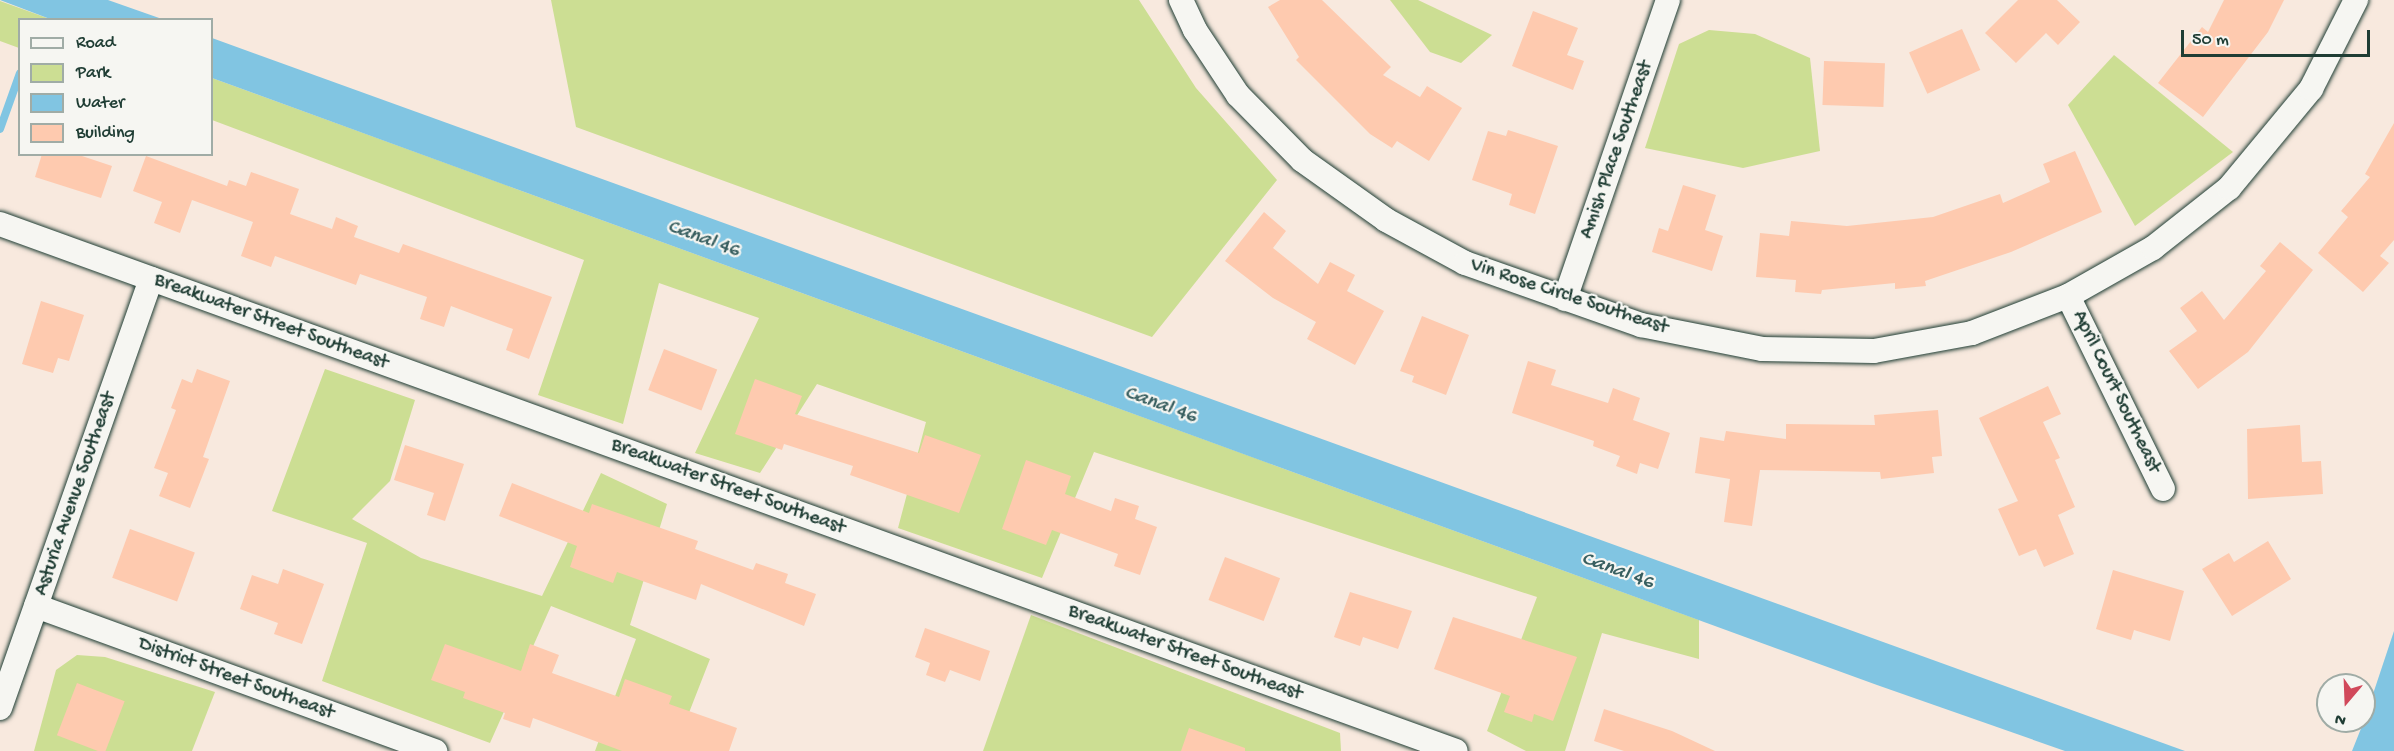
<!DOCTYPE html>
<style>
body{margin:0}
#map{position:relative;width:2394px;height:751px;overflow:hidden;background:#f8e9de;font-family:"Gochi Hand",sans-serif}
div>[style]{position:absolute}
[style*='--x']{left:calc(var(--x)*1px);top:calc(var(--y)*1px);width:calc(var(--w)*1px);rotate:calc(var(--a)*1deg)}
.green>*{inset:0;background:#ccde93}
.water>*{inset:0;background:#81c5e2}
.stream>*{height:8px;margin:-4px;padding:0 4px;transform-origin:4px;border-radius:4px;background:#81c5e2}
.building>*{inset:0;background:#fecaaf;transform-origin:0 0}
.roads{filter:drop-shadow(0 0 2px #1f3d34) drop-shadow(0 0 2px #1f3d34)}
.minor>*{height:24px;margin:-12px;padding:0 12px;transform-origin:12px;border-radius:12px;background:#f6f6f2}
span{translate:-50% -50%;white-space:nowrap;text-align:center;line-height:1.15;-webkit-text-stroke:4.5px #f6f6f2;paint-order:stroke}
.street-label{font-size:20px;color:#1f3d34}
.water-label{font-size:21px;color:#385f60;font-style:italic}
.legend{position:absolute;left:18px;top:18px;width:195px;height:138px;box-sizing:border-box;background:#f6f6f2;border:2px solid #a0aca6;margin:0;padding:8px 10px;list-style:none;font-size:18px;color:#1f3d34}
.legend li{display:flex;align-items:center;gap:12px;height:30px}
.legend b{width:30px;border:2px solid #a0aca6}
.north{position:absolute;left:2316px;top:673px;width:60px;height:60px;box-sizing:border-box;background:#f6f6f2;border:2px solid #a0aca6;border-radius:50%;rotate:199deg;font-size:16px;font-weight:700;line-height:24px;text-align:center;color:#1f3d34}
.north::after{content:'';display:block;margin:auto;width:21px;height:27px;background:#d1495b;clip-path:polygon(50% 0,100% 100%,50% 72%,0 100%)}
.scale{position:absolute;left:2181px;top:30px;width:189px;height:27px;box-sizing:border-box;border:3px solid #1f3d34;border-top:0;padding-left:8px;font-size:18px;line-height:21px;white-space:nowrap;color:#1f3d34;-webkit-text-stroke:4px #f6f6f2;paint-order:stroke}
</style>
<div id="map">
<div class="green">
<i style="clip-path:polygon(551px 0,1139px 0,1196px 88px,1277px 180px,1152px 337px,576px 127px)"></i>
<i style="clip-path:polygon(1390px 0,1418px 0,1492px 35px,1461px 63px,1430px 52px)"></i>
<i style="clip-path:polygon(0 1px,50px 19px,20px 20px,19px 48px,0 41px)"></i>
<i style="clip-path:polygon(1709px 30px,1755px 34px,1810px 58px,1820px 151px,1743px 168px,1645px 148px,1679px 44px)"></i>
<i style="clip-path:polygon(2114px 55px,2233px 152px,2135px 226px,2068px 105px)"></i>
<i style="clip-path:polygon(212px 78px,1699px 620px,1699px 659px,1602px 633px,1565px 751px,1526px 751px,1487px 731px,1537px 597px,1094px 452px,1042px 578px,898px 528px,926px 422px,817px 384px,760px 473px,695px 453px,759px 318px,659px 283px,623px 424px,538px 395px,584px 260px,212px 120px)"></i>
<i style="clip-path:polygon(325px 369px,415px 400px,390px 481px,352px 519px,421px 558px,542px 596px,601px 473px,667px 504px,630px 625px,710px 659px,674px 751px,595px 751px,636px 639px,551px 606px,490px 743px,322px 681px,367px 543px,272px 511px)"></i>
<i style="clip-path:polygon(1031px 615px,1340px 733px,1341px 751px,983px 751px)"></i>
<i style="clip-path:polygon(77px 655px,105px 657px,215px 692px,192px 751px,34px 751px,56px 670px)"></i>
</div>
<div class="water">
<i style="clip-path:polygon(0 0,108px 0,162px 19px,50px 19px)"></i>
<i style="clip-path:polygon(212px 38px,2185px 751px,2065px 751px,1877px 685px,212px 78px)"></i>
<i style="clip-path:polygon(2394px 631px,2394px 751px,2352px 751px,2364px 721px)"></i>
</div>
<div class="stream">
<i style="--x:0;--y:129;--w:59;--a:-70.3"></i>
</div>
<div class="building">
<i style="clip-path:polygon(1280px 0,1322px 0,1391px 67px,1383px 75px,1420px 97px,1427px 86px,1462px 108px,1429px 161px,1397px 141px,1392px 148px,1370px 134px,1296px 60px,1299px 57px,1268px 7px)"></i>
<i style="clip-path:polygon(2018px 0,2057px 0,2080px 22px,2058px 45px,2046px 33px,2016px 63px,1985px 33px)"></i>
<i style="clip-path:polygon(2224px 0,2284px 0,2268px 32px,2203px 117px,2158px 83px,2202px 27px,2208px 32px)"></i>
<i style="clip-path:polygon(1533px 11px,1578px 28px,1567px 55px,1584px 61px,1573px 90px,1512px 66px)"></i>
<i style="left:1962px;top:29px;width:45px;height:58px;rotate:66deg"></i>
<i style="left:1824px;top:61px;width:61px;height:44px;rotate:2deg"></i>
<i style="clip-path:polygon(2394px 123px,2394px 240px,2380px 256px,2389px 263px,2363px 292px,2318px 253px,2348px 217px,2341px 211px,2370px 177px,2365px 174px)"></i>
<i style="clip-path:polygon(1508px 130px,1558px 146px,1535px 214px,1509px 205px,1512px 194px,1472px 180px,1488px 131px,1506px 136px)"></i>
<i style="clip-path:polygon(2075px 151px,2102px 212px,2011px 252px,1925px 281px,1926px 286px,1895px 289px,1895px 283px,1822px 290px,1821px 294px,1795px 292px,1796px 280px,1756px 277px,1760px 233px,1789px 236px,1791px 221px,1847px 226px,1933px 217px,2000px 194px,2003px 203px,2050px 182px,2043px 164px)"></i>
<i style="clip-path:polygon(42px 154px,76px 154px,112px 166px,101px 198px,35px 177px)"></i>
<i style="clip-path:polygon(146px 156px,227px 186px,229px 180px,246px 186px,251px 172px,299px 189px,290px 214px,332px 229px,336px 217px,358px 226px,354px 237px,399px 253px,403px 244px,552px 297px,529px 359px,506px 350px,513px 329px,451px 306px,444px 327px,420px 319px,427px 297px,360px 274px,356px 285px,275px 256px,271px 267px,241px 256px,253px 222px,192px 200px,180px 233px,154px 223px,162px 202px,133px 191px)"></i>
<i style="clip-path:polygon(1683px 185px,1716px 195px,1705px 230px,1723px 236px,1712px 271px,1652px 252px,1659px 228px,1668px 231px)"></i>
<i style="clip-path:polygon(1264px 212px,1286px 231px,1273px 248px,1318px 284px,1330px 262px,1355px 275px,1347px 291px,1384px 311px,1355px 365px,1307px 339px,1316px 322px,1273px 298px,1225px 261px)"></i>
<i style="clip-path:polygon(2280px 242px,2313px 270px,2248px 352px,2198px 389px,2169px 351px,2197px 331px,2180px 308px,2202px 291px,2224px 320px,2266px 271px,2260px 266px)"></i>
<i style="clip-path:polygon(41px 301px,84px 315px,69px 361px,58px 358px,53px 373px,22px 364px)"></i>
<i style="clip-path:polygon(1422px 316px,1469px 335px,1446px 395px,1412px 382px,1414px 376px,1400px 371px)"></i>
<i style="left:664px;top:349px;width:57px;height:44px;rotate:21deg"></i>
<i style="clip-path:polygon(1528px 361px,1556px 370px,1551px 385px,1608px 403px,1613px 388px,1640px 398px,1633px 420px,1670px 433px,1658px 469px,1640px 463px,1637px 474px,1616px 466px,1620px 456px,1593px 446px,1594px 441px,1512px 413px)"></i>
<i style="clip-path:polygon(197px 369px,230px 381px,203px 457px,209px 459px,190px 508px,159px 496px,168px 473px,154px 468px,176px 410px,171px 408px,182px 379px,192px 383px)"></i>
<i style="clip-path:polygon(755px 379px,802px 396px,795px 414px,919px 453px,925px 435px,981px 455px,959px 513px,850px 475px,853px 466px,784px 444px,782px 450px,735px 434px)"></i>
<i style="clip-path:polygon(2048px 386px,2061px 414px,2043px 422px,2060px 458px,2055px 460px,2075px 507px,2058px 515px,2074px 554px,2044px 567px,2036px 549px,2019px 556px,1998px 509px,2018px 501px,1979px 418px)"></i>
<i style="clip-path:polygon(1938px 410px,1942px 456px,1932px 457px,1934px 473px,1881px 479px,1880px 472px,1760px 470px,1752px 526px,1724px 522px,1730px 479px,1695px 473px,1700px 437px,1724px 441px,1726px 431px,1786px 439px,1786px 424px,1875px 425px,1874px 415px)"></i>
<i style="clip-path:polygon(2300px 425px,2302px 462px,2321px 461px,2323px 494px,2248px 499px,2247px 429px)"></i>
<i style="clip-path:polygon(405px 445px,464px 464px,445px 521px,427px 515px,434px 493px,394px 480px)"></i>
<i style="clip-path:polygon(1026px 460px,1071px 476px,1065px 494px,1111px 511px,1115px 498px,1139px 506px,1135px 519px,1157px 527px,1140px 575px,1114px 566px,1118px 554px,1052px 530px,1046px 545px,1002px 529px)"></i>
<i style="clip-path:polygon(512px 483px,589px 513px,592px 504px,698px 541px,695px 549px,753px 570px,756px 563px,788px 574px,785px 583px,816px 594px,804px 626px,701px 584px,696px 600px,617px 572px,613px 583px,570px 567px,577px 546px,499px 516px)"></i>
<i style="left:130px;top:529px;width:69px;height:52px;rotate:20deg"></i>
<i style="clip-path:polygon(2268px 541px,2291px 579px,2232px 616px,2202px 569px,2229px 553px,2234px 562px)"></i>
<i style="left:1225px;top:557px;width:59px;height:46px;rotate:21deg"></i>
<i style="clip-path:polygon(283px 569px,324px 584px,302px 644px,274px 634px,278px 623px,240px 609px,252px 575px,278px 584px)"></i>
<i style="clip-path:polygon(2113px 570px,2184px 591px,2170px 641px,2134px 630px,2131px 640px,2096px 629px)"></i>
<i style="clip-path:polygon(1350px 592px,1412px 611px,1398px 649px,1363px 637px,1360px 646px,1334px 637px)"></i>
<i style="clip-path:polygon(1453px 617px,1577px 657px,1553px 721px,1534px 714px,1532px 722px,1504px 712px,1510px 696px,1434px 669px)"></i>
<i style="clip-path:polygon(925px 628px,990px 651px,980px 681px,950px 670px,945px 682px,926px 675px,930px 663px,915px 657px)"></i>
<i style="clip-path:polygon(445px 644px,521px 671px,530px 644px,559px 655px,552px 673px,619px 697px,625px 679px,672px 696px,669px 704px,737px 728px,729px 751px,622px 751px,533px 718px,530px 728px,503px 719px,505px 713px,463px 698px,465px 692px,431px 680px)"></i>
<i style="left:77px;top:683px;width:51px;height:56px;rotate:21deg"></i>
<i style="clip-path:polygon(1604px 709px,1672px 731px,1715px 751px,1624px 751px,1594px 741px)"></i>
<i style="clip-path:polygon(1189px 728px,1245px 748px,1245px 751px,1181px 751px)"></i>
</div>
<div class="roads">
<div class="minor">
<i style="--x:1181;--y:0;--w:33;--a:65"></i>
<i style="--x:1195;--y:30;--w:78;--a:56.5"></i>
<i style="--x:1238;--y:95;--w:91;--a:45.4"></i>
<i style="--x:1302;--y:160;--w:103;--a:35.5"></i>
<i style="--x:1386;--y:220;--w:90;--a:28.6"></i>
<i style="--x:1465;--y:263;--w:187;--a:19.4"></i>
<i style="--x:1641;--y:325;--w:123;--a:11.2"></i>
<i style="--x:1762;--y:349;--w:112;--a:1"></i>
<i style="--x:1874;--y:351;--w:100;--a:-10.4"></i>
<i style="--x:1972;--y:333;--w:103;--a:-21.1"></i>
<i style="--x:2068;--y:296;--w:98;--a:-29.5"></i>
<i style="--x:2153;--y:248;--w:97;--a:-38.3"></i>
<i style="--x:2229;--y:188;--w:129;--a:-50.4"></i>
<i style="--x:2311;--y:89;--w:100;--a:-63.2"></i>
<i style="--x:0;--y:224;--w:1548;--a:19.9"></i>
<i style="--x:2068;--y:296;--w:215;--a:63.8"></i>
<i style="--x:1565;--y:299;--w:316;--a:-71"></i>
<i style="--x:36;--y:606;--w:425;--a:20"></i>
<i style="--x:0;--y:708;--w:455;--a:-70.6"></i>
</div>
</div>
<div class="street-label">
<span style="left:1617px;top:150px;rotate:-71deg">Amish Place Southeast</span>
<span style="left:1569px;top:297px;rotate:18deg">Vin Rose Circle Southeast</span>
<span style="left:271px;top:322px;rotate:20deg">Breakwater Street Southeast</span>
<span style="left:2116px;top:392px;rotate:64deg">April Court Southeast</span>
<span style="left:728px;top:487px;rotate:20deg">Breakwater Street Southeast</span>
<span style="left:76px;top:494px;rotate:-71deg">Asturia Avenue Southeast</span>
<span style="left:1185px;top:653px;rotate:20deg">Breakwater Street Southeast</span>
<span style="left:236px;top:679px;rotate:20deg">District Street Southeast</span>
</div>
<div class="water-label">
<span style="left:703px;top:240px;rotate:20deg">Canal 46</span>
<span style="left:1160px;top:406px;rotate:20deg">Canal 46</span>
<span style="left:1617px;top:572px;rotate:20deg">Canal 46</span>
</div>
<ul class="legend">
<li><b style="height:8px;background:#f6f6f2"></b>Road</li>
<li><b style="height:16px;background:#ccde93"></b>Park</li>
<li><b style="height:16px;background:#81c5e2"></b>Water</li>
<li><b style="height:16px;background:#fecaaf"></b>Building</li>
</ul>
<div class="north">N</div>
<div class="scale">50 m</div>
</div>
